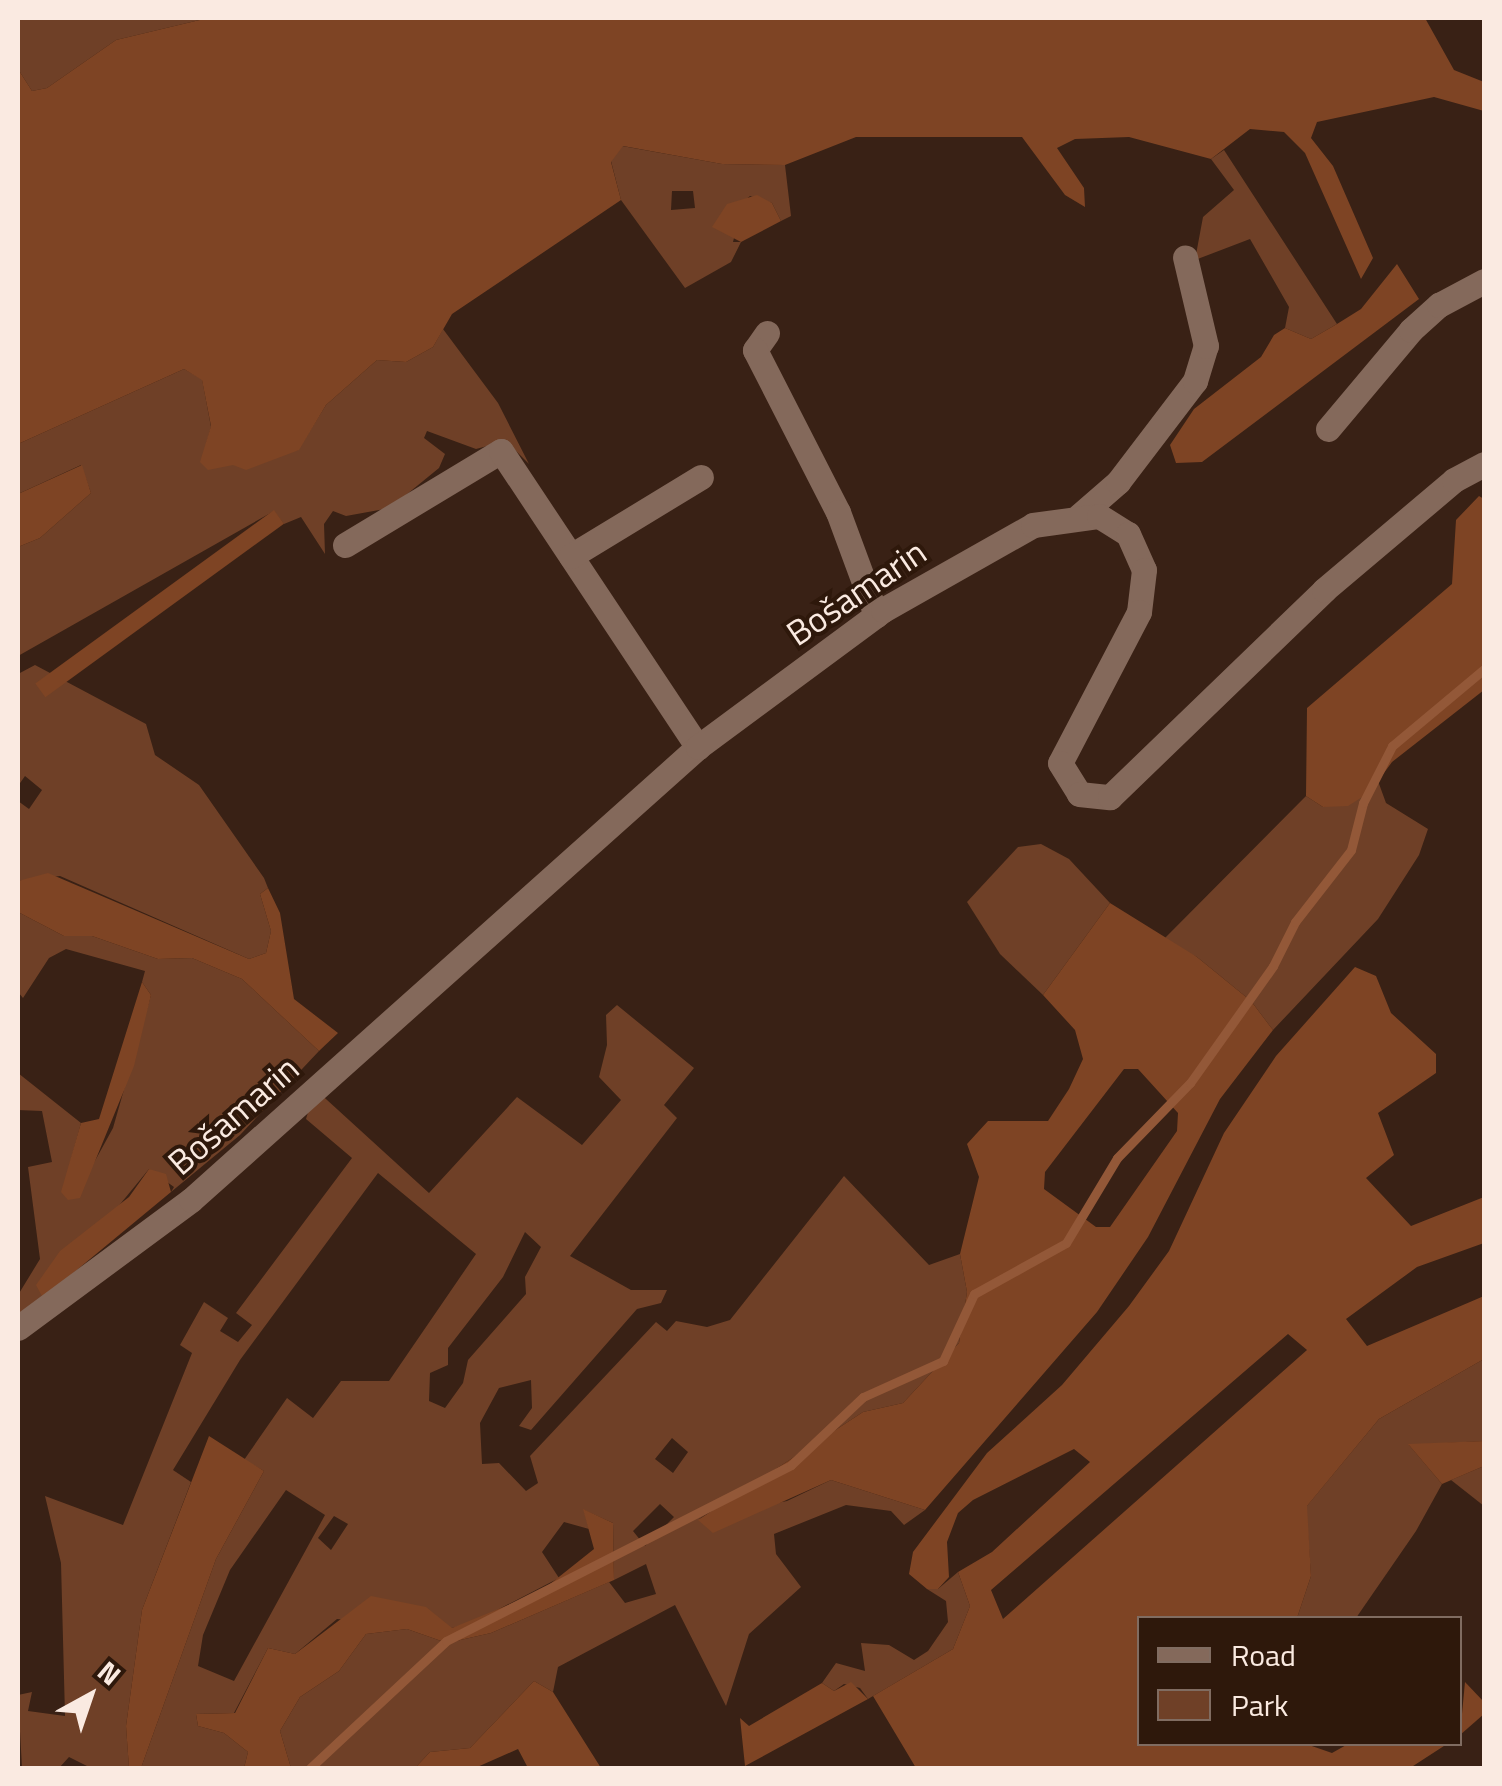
<!DOCTYPE html>
<meta charset="utf-8">
<style>
body{margin:0}
#map{position:relative;width:1502px;height:1786px;overflow:hidden;background:#392115;font-family:"Titillium Web",sans-serif}
div>[style]{position:absolute}
[style*='--x']{left:calc(var(--x)*1px);top:calc(var(--y)*1px);width:calc(var(--w)*1px);rotate:calc(var(--a)*1deg)}
.green>*{inset:0;background:#6f4027}
.forest>*{inset:0;background:#7e4424;transform-origin:0 0}
.stream>*{height:9px;margin:-4.5px;padding:0 4.5px;transform-origin:4.5px;border-radius:4.5px;background:#935838}
.minor>*{height:25px;margin:-12.5px;padding:0 12.5px;transform-origin:12.5px;border-radius:12.5px;background:#84695b}
span{translate:-50% -50%;white-space:nowrap;text-align:center;line-height:1.15;-webkit-text-stroke:8px #2e180b;paint-order:stroke}
.street-label{font-size:35px;color:#faeae1}
.frame{position:absolute;inset:0;border:20px solid #faeae1;pointer-events:none}
.legend{position:absolute;left:1137px;top:1616px;width:325px;height:130px;box-sizing:border-box;background:#2e180b;border:2px solid #806c61;margin:0;padding:12px 18px;list-style:none;font-size:30px;color:#faeae1}
.legend li{display:flex;align-items:center;gap:20px;height:50px}
.legend b{width:50px;border:2px solid #806c61}
.north{position:absolute;left:40px;top:1646px;width:100px;height:100px;-webkit-text-stroke:8px #2e180b;paint-order:stroke;rotate:40deg;font-size:28px;font-weight:700;line-height:40px;text-align:center;color:#faeae1}
.north::after{content:'';display:block;margin:auto;width:35px;height:45px;background:#faeae1;clip-path:polygon(50% 0,100% 100%,50% 72%,0 100%)}
</style>
<div id="map">
<div class="green">
<i style="clip-path:polygon(18px 18px,208px 18px,116px 40px,47px 88px,32px 91px,18px 69px)"></i>
<i style="clip-path:polygon(evenodd,622px 146px,722px 164px,785px 165px,791px 216px,781px 221px,772px 203px,750px 196px,743px 202px,733px 242px,741px 242px,731px 262px,685px 288px,621px 200px,611px 161px,622px 146px,672px 191px,693px 191px,695px 208px,671px 210px,672px 191px)"></i>
<i style="clip-path:polygon(1224px 150px,1337px 324px,1311px 339px,1285px 328px,1289px 307px,1250px 239px,1195px 260px,1203px 217px,1234px 190px,1211px 159px)"></i>
<i style="clip-path:polygon(443px 329px,498px 403px,529px 464px,506px 441px,476px 449px,427px 431px,424px 438px,445px 454px,439px 468px,390px 508px,346px 516px,333px 511px,324px 524px,325px 554px,301px 517px,284px 524px,274px 511px,18px 656px,18px 547px,40px 538px,91px 493px,81px 465px,18px 494px,18px 444px,184px 369px,202px 379px,211px 427px,201px 462px,298px 450px,326px 405px,377px 360px,406px 362px,433px 347px)"></i>
<i style="clip-path:polygon(35px 665px,146px 724px,155px 755px,199px 785px,264px 878px,268px 888px,260px 894px,271px 931px,266px 953px,249px 959px,60px 876px,18px 881px,18px 801px,29px 809px,42px 790px,25px 776px,18px 786px,18px 674px)"></i>
<i style="clip-path:polygon(1378px 781px,1386px 803px,1428px 829px,1419px 855px,1378px 919px,1273px 1030px,1251px 1001px,1197px 957px,1162px 941px,1306px 796px,1323px 807px,1370px 792px)"></i>
<i style="clip-path:polygon(1041px 844px,1069px 859px,1110px 903px,1043px 995px,1000px 954px,967px 902px,1018px 847px)"></i>
<i style="clip-path:polygon(18px 912px,64px 936px,92px 936px,158px 959px,192px 958px,242px 979px,319px 1051px,240px 1135px,171px 1192px,174px 1187px,149px 1169px,43px 1298px,18px 1318px,18px 1295px,40px 1259px,28px 1167px,52px 1162px,42px 1111px,18px 1110px,18px 1073px,81px 1123px,64px 1185px,85px 1179px,113px 1128px,151px 995px,142px 982px,145px 971px,66px 949px,49px 958px,23px 998px,18px 992px)"></i>
<i style="clip-path:polygon(evenodd,617px 1005px,694px 1068px,664px 1105px,677px 1118px,570px 1256px,631px 1290px,667px 1290px,661px 1303px,637px 1309px,531px 1430px,519px 1426px,532px 1408px,531px 1380px,499px 1388px,480px 1423px,482px 1464px,499px 1463px,526px 1491px,538px 1483px,530px 1456px,656px 1322px,667px 1331px,676px 1321px,707px 1327px,730px 1320px,844px 1176px,929px 1265px,960px 1254px,967px 1292px,959px 1343px,903px 1403px,863px 1412px,699px 1519px,787px 1501px,831px 1480px,925px 1510px,904px 1525px,891px 1511px,846px 1505px,774px 1534px,776px 1554px,801px 1587px,749px 1634px,726px 1706px,675px 1605px,558px 1667px,553px 1692px,534px 1681px,470px 1748px,430px 1752px,415px 1768px,291px 1768px,280px 1731px,300px 1697px,339px 1671px,366px 1634px,407px 1629px,447px 1643px,491px 1633px,609px 1582px,625px 1603px,656px 1594px,646px 1564px,614px 1580px,613px 1523px,584px 1510px,589px 1529px,564px 1522px,542px 1552px,559px 1578px,474px 1622px,452px 1628px,337px 1619px,295px 1654px,268px 1648px,234px 1713px,196px 1714px,198px 1726px,224px 1733px,248px 1752px,244px 1768px,141px 1768px,216px 1559px,264px 1471px,244px 1460px,287px 1398px,313px 1418px,341px 1381px,389px 1381px,476px 1254px,378px 1173px,240px 1360px,173px 1470px,191px 1482px,142px 1610px,126px 1726px,129px 1767px,139px 1768px,91px 1768px,69px 1757px,59px 1768px,22px 1768px,18px 1695px,32px 1692px,28px 1711px,65px 1716px,61px 1563px,45px 1496px,123px 1525px,192px 1353px,180px 1345px,204px 1302px,228px 1318px,220px 1331px,238px 1342px,252px 1325px,236px 1313px,352px 1158px,306px 1119px,315px 1089px,429px 1193px,517px 1097px,582px 1145px,621px 1100px,599px 1077px,607px 1045px,606px 1015px,617px 1005px,525px 1232px,541px 1247px,525px 1277px,526px 1294px,468px 1360px,463px 1383px,445px 1408px,429px 1401px,430px 1373px,448px 1365px,448px 1348px,503px 1277px,525px 1232px,617px 1005px,672px 1438px,688px 1452px,673px 1473px,655px 1459px,672px 1438px,617px 1005px,286px 1490px,325px 1515px,234px 1681px,198px 1666px,203px 1635px,230px 1570px,286px 1490px,617px 1005px,660px 1504px,674px 1517px,645px 1546px,633px 1531px,660px 1504px,617px 1005px,334px 1516px,348px 1524px,331px 1550px,318px 1538px,334px 1516px)"></i>
<i style="clip-path:polygon(1484px 1359px,1484px 1441px,1409px 1445px,1442px 1484px,1416px 1531px,1356px 1618px,1297px 1618px,1311px 1576px,1306px 1507px,1379px 1419px)"></i>
<i style="clip-path:polygon(1484px 1466px,1484px 1506px,1451px 1480px)"></i>
<i style="clip-path:polygon(958px 1572px,970px 1606px,953px 1649px,868px 1699px,860px 1688px,844px 1684px,834px 1691px,822px 1683px,836px 1663px,865px 1671px,861px 1643px,889px 1645px,914px 1660px,928px 1651px,948px 1622px,946px 1601px,927px 1589px,938px 1589px)"></i>
</div>
<div class="forest">
<i style="clip-path:polygon(208px 18px,1425px 18px,1454px 70px,1484px 82px,1484px 111px,1434px 97px,1317px 122px,1311px 138px,1333px 166px,1373px 258px,1361px 279px,1305px 153px,1284px 132px,1250px 129px,1211px 159px,1129px 137px,1075px 139px,1057px 148px,1084px 188px,1085px 207px,1065px 195px,1022px 137px,856px 137px,785px 165px,722px 164px,623px 146px,611px 162px,621px 200px,452px 314px,433px 347px,406px 362px,377px 360px,326px 405px,299px 450px,246px 470px,233px 465px,208px 470px,200px 462px,211px 426px,202px 380px,184px 369px,18px 444px,18px 69px,32px 91px,47px 88px,116px 40px)"></i>
<i style="clip-path:polygon(757px 195px,772px 203px,781px 221px,741px 242px,712px 227px,727px 204px)"></i>
<i style="clip-path:polygon(1397px 264px,1419px 299px,1202px 462px,1176px 463px,1170px 445px,1194px 409px,1261px 357px,1274px 335px,1285px 328px,1311px 339px,1337px 324px,1361px 309px)"></i>
<i style="clip-path:polygon(82px 465px,91px 493px,40px 538px,18px 547px,18px 494px)"></i>
<i style="clip-path:polygon(1479px 496px,1484px 499px,1484px 690px,1392px 762px,1370px 792px,1348px 806px,1323px 807px,1306px 796px,1307px 708px,1452px 584px,1456px 520px)"></i>
<i style="left:274px;top:510px;width:17px;height:295px;rotate:54deg"></i>
<i style="clip-path:polygon(48px 873px,249px 959px,266px 953px,271px 931px,260px 894px,268px 888px,280px 913px,294px 999px,338px 1033px,319px 1051px,242px 979px,192px 958px,158px 959px,92px 936px,64px 936px,18px 912px,18px 881px)"></i>
<i style="clip-path:polygon(evenodd,1110px 903px,1197px 957px,1251px 1001px,1273px 1030px,1220px 1099px,1148px 1237px,1097px 1312px,925px 1510px,831px 1480px,713px 1533px,698px 1520px,863px 1412px,903px 1403px,959px 1343px,967px 1292px,960px 1254px,979px 1177px,967px 1144px,988px 1121px,1048px 1121px,1069px 1089px,1083px 1059px,1075px 1030px,1043px 995px,1110px 903px,1124px 1069px,1138px 1069px,1178px 1113px,1177px 1131px,1110px 1227px,1096px 1227px,1044px 1189px,1045px 1172px,1124px 1069px)"></i>
<i style="clip-path:polygon(evenodd,1355px 967px,1376px 976px,1391px 1013px,1436px 1054px,1436px 1073px,1378px 1113px,1394px 1155px,1366px 1178px,1411px 1226px,1484px 1197px,1484px 1243px,1417px 1267px,1346px 1319px,1367px 1346px,1484px 1296px,1484px 1359px,1379px 1419px,1307px 1506px,1311px 1576px,1297px 1618px,1140px 1618px,1140px 1744px,1306px 1744px,1332px 1753px,1348px 1744px,1447px 1744px,1410px 1768px,916px 1768px,873px 1696px,953px 1649px,970px 1606px,958px 1572px,992px 1552px,1090px 1462px,1074px 1449px,973px 1500px,958px 1513px,947px 1542px,949px 1577px,938px 1589px,927px 1589px,909px 1574px,913px 1552px,987px 1453px,1062px 1385px,1129px 1306px,1169px 1251px,1224px 1133px,1276px 1056px,1355px 967px,1288px 1334px,1307px 1350px,1003px 1619px,991px 1590px,1288px 1334px)"></i>
<i style="clip-path:polygon(142px 982px,151px 995px,134px 1066px,80px 1198px,68px 1200px,61px 1192px,78px 1133px,81px 1123px,99px 1119px)"></i>
<i style="clip-path:polygon(149px 1169px,166px 1174px,171px 1192px,43px 1298px,36px 1285px,60px 1251px,129px 1197px)"></i>
<i style="clip-path:polygon(209px 1436px,264px 1471px,216px 1559px,141px 1768px,129px 1768px,126px 1726px,142px 1610px)"></i>
<i style="clip-path:polygon(1484px 1441px,1484px 1466px,1442px 1484px,1408px 1444px)"></i>
<i style="clip-path:polygon(583px 1509px,613px 1523px,614px 1580px,491px 1633px,447px 1643px,407px 1629px,366px 1634px,339px 1671px,300px 1697px,280px 1731px,291px 1768px,244px 1768px,248px 1752px,224px 1733px,198px 1726px,196px 1714px,235px 1713px,268px 1648px,295px 1654px,371px 1596px,426px 1607px,452px 1628px,540px 1592px,594px 1549px)"></i>
<i style="clip-path:polygon(534px 1681px,553px 1692px,601px 1768px,528px 1768px,518px 1749px,475px 1768px,415px 1768px,430px 1752px,470px 1748px)"></i>
<i style="clip-path:polygon(851px 1682px,868px 1699px,745px 1766px,740px 1718px,749px 1726px,822px 1683px,834px 1691px)"></i>
<i style="clip-path:polygon(1465px 1682px,1484px 1702px,1484px 1714px,1460px 1735px)"></i>
</div>
<div class="stream">
<i style="--x:310;--y:1768;--w:186;--a:-43"></i>
<i style="--x:446;--y:1641;--w:387;--a:-27"></i>
<i style="--x:791;--y:1465;--w:99;--a:-43.4"></i>
<i style="--x:863;--y:1397;--w:88;--a:-24.2"></i>
<i style="--x:943;--y:1361;--w:74;--a:-65.2"></i>
<i style="--x:974;--y:1294;--w:105;--a:-29"></i>
<i style="--x:1066;--y:1243;--w:99;--a:-59"></i>
<i style="--x:1117;--y:1158;--w:105;--a:-45.8"></i>
<i style="--x:1190;--y:1083;--w:143;--a:-54.6"></i>
<i style="--x:1273;--y:966;--w:49;--a:-63.4"></i>
<i style="--x:1295;--y:922;--w:91;--a:-52.1"></i>
<i style="--x:1351;--y:850;--w:49;--a:-75.7"></i>
<i style="--x:1363;--y:803;--w:64;--a:-63"></i>
<i style="--x:1392;--y:746;--w:120;--a:-39.9"></i>
</div>
<div class="minor">
<i style="--x:767;--y:333;--w:21;--a:125"></i>
<i style="--x:755;--y:350;--w:182;--a:62.9"></i>
<i style="--x:838;--y:512;--w:110;--a:69.7"></i>
<i style="--x:1328;--y:429;--w:129;--a:-50"></i>
<i style="--x:1411;--y:330;--w:38;--a:-42"></i>
<i style="--x:1439;--y:305;--w:51;--a:-28.1"></i>
<i style="--x:1079;--y:516;--w:52;--a:-41.1"></i>
<i style="--x:1118;--y:482;--w:127;--a:-52.7"></i>
<i style="--x:1195;--y:381;--w:37;--a:-73"></i>
<i style="--x:1206;--y:346;--w:91;--a:-103.3"></i>
<i style="--x:345;--y:545;--w:182;--a:-31.1"></i>
<i style="--x:501;--y:451;--w:356;--a:56.4"></i>
<i style="--x:571;--y:556;--w:152;--a:-31.3"></i>
<i style="--x:18;--y:1328;--w:215;--a:-36.5"></i>
<i style="--x:191;--y:1200;--w:680;--a:-41.78"></i>
<i style="--x:698;--y:747;--w:230;--a:-36.5"></i>
<i style="--x:883;--y:610;--w:172;--a:-29.5"></i>
<i style="--x:1033;--y:525;--w:67;--a:-7.8"></i>
<i style="--x:1099;--y:516;--w:34;--a:32"></i>
<i style="--x:1128;--y:534;--w:39;--a:66"></i>
<i style="--x:1144;--y:570;--w:42;--a:96.8"></i>
<i style="--x:1139;--y:612;--w:170;--a:117.6"></i>
<i style="--x:1060;--y:763;--w:36;--a:58"></i>
<i style="--x:1079;--y:794;--w:31;--a:6"></i>
<i style="--x:1110;--y:797;--w:298;--a:-44"></i>
<i style="--x:1324;--y:590;--w:170;--a:-40.2"></i>
<i style="--x:1454;--y:480;--w:34;--a:-28"></i>
</div>
<div class="street-label">
<span style="left:856px;top:592px;rotate:-34deg">Bošamarin</span>
<span style="left:233px;top:1115px;rotate:-41deg">Bošamarin</span>
</div>
<div class="frame"></div>
<ul class="legend">
<li><b style="height:12px;background:#84695b"></b>Road</li>
<li><b style="height:28px;background:#6f4027"></b>Park</li>
</ul>
<div class="north">N</div>
</div>
